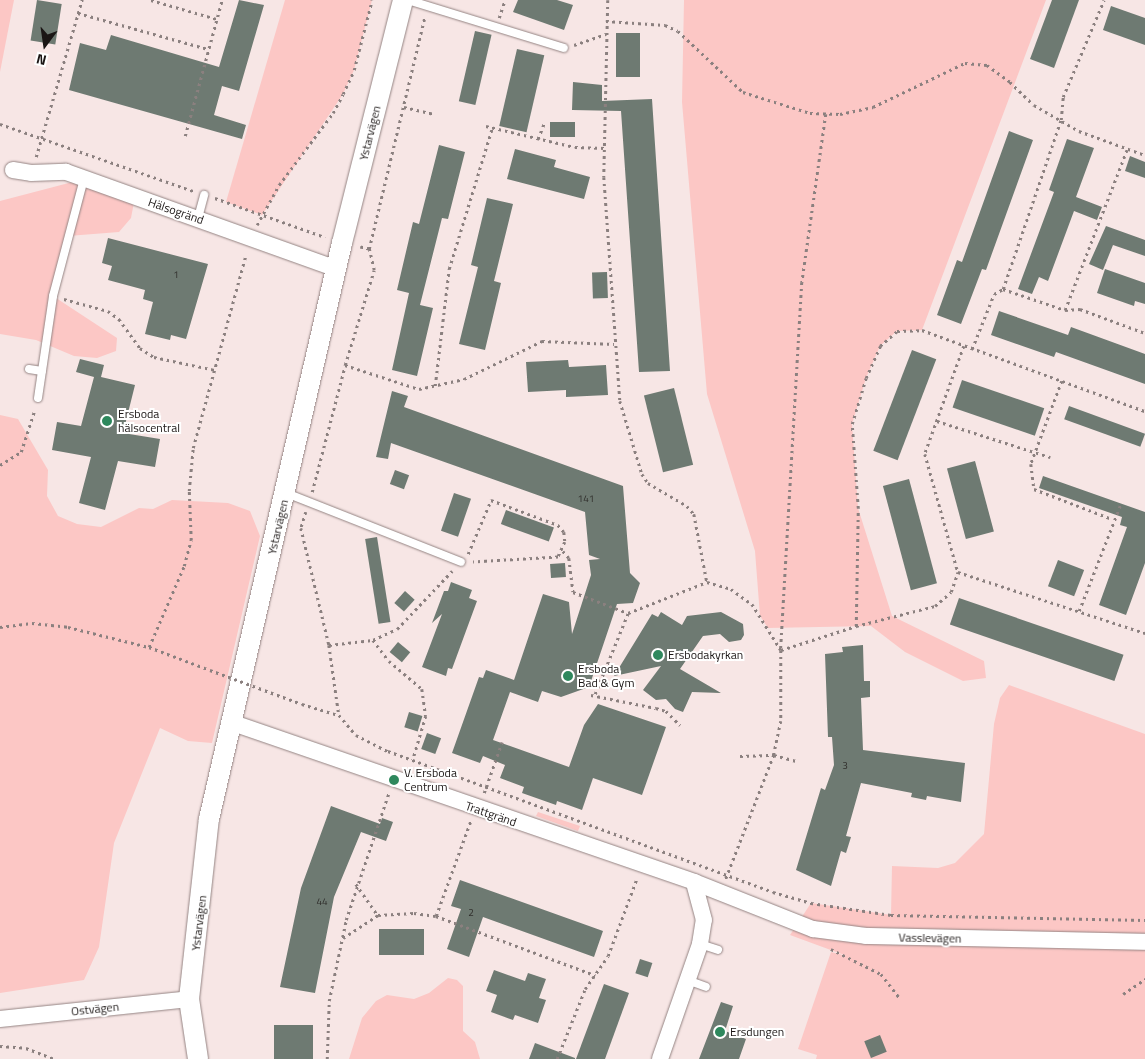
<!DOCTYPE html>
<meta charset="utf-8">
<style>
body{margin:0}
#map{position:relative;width:1145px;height:1059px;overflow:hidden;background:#f7e6e5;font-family:"Titillium Web",sans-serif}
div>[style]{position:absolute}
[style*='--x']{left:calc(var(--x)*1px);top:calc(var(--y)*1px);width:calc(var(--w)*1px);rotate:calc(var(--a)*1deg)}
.green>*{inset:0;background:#fcc7c5}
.building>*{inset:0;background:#6e7a72;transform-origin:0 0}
.path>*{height:2.5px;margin-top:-1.25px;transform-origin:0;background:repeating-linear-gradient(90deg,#8b807f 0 2.5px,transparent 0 6.5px)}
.roads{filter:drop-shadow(0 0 1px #948483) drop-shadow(0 0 1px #948483)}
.service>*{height:8px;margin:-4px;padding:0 4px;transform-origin:4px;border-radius:4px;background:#fff}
.minor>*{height:16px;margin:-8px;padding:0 8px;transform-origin:8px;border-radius:8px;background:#fff}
.tertiary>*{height:20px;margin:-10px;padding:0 10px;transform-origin:10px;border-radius:10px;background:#fff}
.path-bridge>*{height:2.5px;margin-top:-1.25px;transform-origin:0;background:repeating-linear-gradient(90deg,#8b807f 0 2.5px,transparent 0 6.5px)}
.dots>*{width:14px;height:14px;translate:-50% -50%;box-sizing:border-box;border:2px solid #fff;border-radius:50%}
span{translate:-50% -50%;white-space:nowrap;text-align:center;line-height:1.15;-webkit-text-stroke:4px #fff;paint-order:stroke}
.number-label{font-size:10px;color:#302f2c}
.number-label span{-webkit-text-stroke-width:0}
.street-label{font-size:12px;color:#1b1615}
.poi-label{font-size:12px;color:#1b1615}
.left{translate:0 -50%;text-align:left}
.north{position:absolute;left:20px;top:20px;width:50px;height:50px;-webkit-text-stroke:4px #fff;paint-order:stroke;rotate:194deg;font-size:14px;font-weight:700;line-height:20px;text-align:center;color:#1b1615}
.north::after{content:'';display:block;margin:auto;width:18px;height:22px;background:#1b1615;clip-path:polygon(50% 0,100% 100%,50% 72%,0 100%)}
</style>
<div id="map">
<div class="green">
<i style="clip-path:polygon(0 0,14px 0,0 72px)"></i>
<i style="clip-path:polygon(285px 0,372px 0,354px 70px,343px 94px,262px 215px,226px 202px)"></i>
<i style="clip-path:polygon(684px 0,1046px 0,922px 330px,897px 331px,880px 346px,866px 378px,852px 424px,858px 508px,892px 616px,984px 661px,986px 678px,963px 681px,905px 652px,871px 626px,768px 628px,760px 616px,755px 551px,707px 394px,682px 102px)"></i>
<i style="clip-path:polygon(84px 179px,135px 197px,131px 218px,119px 232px,68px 236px,53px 296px,117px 338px,116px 351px,97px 358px,74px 356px,36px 340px,0 334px,0 201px)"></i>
<i style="clip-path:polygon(0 415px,18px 419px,48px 470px,47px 496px,58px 516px,77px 524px,101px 527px,139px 508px,153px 509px,172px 500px,228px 503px,250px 511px,260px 536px,212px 743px,188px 741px,160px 728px,114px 843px,99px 947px,84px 980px,0 993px)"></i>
<i style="clip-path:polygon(1009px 685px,1145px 734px,1145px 1059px,816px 1059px,817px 1055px,798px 1049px,831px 952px,847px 956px,790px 935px,811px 903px,891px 915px,892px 866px,938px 868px,955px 863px,984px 834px,994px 724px,1000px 698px)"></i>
<i style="clip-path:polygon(538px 812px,580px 826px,578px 831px,536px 816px)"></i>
<i style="clip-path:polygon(448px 978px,457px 980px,463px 986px,463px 1031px,475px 1042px,480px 1059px,349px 1059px,362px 1018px,376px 1001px,387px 995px,414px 999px,429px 993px)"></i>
</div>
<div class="building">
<i style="left:37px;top:0;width:25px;height:41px;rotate:9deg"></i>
<i style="clip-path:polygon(239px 0,264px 5px,239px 91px,222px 86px,214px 115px,246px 125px,242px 139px,69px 90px,80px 43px,106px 50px,111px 35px,219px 67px)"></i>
<i style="clip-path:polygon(518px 0,557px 0,573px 5px,564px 30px,513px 12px)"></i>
<i style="clip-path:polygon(1052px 0,1079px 0,1054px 68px,1030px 59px)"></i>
<i style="clip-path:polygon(1111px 6px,1145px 18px,1145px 45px,1103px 30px)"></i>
<i style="left:475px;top:31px;width:17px;height:72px;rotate:13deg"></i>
<i style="left:616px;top:33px;width:24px;height:44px"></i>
<i style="left:517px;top:49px;width:28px;height:79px;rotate:13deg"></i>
<i style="clip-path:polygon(573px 82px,602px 85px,602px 101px,652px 99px,670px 371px,639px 372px,621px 111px,572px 110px)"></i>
<i style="left:550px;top:122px;width:25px;height:15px"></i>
<i style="clip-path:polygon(1009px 131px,1033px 140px,986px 270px,982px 269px,961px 324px,937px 315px,957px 260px,962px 262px)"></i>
<i style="clip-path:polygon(1067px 139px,1094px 148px,1076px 197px,1102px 207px,1097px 220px,1074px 211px,1048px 281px,1039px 277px,1032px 294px,1018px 289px,1054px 192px,1049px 190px)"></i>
<i style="clip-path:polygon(439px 145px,465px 152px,448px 219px,442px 218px,420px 305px,433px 308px,417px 376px,392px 370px,409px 293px,397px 290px,413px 222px,419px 224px)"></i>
<i style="clip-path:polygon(515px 149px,556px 160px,554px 167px,590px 177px,584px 199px,507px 179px)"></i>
<i style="clip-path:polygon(1130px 156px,1145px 162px,1145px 178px,1125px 171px)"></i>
<i style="clip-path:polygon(487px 198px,513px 204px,494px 281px,501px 283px,485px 350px,459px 344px,478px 267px,471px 265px)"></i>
<i style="clip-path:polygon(1106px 226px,1145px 240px,1145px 256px,1113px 245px,1103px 270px,1089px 264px)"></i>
<i style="clip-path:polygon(108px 238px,208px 264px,186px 339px,171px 335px,170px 340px,145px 334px,153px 302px,143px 299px,145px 290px,108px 280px,112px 266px,102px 263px)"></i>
<i style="clip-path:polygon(1105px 269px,1145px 283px,1145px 304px,1135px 301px,1134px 306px,1097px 293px)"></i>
<i style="left:607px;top:272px;width:26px;height:15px;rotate:88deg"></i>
<i style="clip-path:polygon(999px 311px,1068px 335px,1071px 327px,1145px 354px,1145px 384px,1056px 352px,1054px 357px,991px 335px)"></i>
<i style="left:912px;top:350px;width:26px;height:108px;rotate:21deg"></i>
<i style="clip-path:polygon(80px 359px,104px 365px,101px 377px,135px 385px,123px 433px,160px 439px,155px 467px,118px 461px,105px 510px,79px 503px,91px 457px,52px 450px,57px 422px,81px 426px,94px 377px,76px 372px)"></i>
<i style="clip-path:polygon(568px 360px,569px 367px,606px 365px,608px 395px,566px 397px,566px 390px,528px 392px,526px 362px)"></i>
<i style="left:962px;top:380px;width:87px;height:29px;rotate:19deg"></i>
<i style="left:674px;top:388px;width:79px;height:31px;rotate:76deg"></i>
<i style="clip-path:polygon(392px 391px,408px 396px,404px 407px,623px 486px,630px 573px,640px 583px,633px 603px,617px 604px,589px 687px,561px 697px,542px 691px,538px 702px,510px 692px,493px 740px,569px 767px,584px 725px,598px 704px,666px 727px,642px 795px,593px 778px,582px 810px,557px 801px,556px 805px,522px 793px,524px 787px,500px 778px,505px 765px,483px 756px,480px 763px,452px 753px,479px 677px,483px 678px,486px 670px,514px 680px,543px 594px,569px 602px,572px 634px,591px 575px,589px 560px,600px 559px,589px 555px,585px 512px,391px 443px,388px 459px,376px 457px)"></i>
<i style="left:1069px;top:406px;width:81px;height:14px;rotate:20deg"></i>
<i style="left:975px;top:461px;width:73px;height:29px;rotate:75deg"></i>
<i style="left:395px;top:470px;width:15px;height:15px;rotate:20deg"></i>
<i style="clip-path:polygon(1043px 476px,1145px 512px,1145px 563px,1126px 615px,1099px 605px,1127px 527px,1120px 525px,1122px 517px,1039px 488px)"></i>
<i style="left:909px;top:479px;width:108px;height:27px;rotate:75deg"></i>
<i style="left:454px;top:493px;width:18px;height:40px;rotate:19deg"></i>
<i style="left:506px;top:510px;width:51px;height:15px;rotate:20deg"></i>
<i style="left:377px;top:537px;width:86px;height:12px;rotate:81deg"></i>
<i style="left:1058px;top:560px;width:28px;height:28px;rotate:21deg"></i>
<i style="left:565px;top:563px;width:14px;height:15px;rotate:86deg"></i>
<i style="clip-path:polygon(451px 582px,472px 590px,469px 598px,477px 601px,452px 669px,448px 668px,446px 676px,422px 667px,442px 614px,432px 623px,444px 591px,448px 591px)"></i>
<i style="left:405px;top:591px;width:13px;height:16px;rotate:42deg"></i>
<i style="left:959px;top:598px;width:174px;height:28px;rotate:19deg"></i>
<i style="clip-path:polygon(661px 612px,682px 625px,687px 616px,721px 612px,743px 624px,744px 635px,741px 640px,729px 642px,720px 634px,703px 636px,680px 669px,721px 693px,692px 692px,683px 712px,675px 709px,666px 699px,656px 700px,643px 690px,661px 666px,614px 676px,652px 614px,658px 617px)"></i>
<i style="left:398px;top:642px;width:16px;height:13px;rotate:40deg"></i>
<i style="clip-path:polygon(863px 645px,864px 681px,870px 681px,870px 697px,861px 698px,863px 750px,965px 763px,961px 802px,927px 796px,926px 800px,911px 797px,912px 793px,861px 783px,846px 836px,851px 837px,846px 853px,841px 851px,831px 886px,796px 870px,821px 788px,825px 790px,834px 765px,832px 737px,828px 737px,825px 654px,843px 652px,842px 647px)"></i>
<i style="left:409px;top:712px;width:14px;height:16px;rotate:17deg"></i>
<i style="left:427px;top:733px;width:15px;height:17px;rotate:20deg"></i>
<i style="clip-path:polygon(331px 806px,380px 824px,382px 818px,393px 822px,386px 841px,361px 832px,334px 897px,315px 993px,280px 987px,301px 888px)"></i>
<i style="clip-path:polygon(460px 880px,603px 931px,594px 957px,483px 917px,469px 957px,447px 949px,461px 909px,451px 906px)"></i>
<i style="left:379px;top:929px;width:45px;height:26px"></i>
<i style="left:640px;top:959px;width:13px;height:15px;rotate:18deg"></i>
<i style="clip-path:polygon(494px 970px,525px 981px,528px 973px,546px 979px,539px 998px,546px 1000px,538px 1023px,515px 1015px,513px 1020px,491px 1012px,497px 995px,486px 991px)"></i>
<i style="clip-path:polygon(604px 984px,629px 993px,605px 1059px,576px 1059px)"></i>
<i style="clip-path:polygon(721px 1002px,733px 1006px,725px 1031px,746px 1039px,739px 1059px,699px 1059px)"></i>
<i style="left:313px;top:1025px;width:34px;height:39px;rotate:90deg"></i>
<i style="left:880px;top:1035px;width:18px;height:17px;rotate:68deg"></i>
<i style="clip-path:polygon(535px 1043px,575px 1058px,575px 1059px,529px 1059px)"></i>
</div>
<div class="path">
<i style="--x:151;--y:0;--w:69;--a:16.1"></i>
<i style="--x:608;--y:0;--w:177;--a:91.3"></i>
<i style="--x:604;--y:177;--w:225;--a:85.9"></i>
<i style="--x:620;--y:401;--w:76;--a:73.2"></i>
<i style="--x:642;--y:474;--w:11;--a:56"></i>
<i style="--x:648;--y:483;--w:45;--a:30.5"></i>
<i style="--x:687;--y:506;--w:11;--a:49"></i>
<i style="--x:694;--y:514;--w:69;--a:79.2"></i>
<i style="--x:707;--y:582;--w:25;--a:16"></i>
<i style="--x:731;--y:589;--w:26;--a:36"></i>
<i style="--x:752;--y:604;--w:54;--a:57.8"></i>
<i style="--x:781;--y:650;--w:71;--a:90"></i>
<i style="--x:781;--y:721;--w:35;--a:102"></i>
<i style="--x:774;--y:755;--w:133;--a:111.2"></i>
<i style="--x:78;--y:13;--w:135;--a:15.5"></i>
<i style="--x:499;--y:18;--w:19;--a:-72"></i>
<i style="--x:606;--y:21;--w:59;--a:3.9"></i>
<i style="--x:665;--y:25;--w:14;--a:25"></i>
<i style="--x:678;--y:31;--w:89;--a:43.2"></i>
<i style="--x:743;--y:92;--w:70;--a:17.4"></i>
<i style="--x:810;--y:113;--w:30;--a:2"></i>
<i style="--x:840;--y:114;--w:34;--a:-12"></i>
<i style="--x:873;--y:107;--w:102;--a:-25.6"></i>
<i style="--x:965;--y:63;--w:22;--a:5"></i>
<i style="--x:987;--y:65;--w:29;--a:36"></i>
<i style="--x:1010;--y:82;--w:33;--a:44"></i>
<i style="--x:1034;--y:105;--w:52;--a:30"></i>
<i style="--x:1079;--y:131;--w:70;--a:20"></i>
<i style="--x:574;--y:45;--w:34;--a:-19"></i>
<i style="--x:404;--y:107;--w:31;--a:13"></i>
<i style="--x:826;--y:114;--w:170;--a:98.1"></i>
<i style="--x:802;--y:282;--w:369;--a:93.3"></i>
<i style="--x:781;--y:650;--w:79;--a:-17.7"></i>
<i style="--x:856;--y:626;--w:118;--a:-89"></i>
<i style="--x:858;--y:508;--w:84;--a:-94.1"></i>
<i style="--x:852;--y:424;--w:48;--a:-73.1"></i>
<i style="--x:866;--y:378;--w:35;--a:-66"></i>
<i style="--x:880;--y:346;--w:23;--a:-41"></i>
<i style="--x:897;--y:331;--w:25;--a:-2"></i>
<i style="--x:922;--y:330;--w:237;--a:20"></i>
<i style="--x:0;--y:124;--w:205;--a:19.1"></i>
<i style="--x:486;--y:126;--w:91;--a:13.3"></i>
<i style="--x:575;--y:147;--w:30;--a:2"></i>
<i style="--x:185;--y:136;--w:141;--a:-74.8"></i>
<i style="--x:538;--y:139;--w:17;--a:-69"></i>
<i style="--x:36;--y:157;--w:164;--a:-73.7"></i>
<i style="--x:215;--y:198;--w:117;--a:19.5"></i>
<i style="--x:257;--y:225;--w:46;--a:-61.2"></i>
<i style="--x:279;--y:185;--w:90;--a:-53.1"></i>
<i style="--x:333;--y:113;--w:21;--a:-62"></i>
<i style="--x:343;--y:94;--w:26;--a:-65"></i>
<i style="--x:354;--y:70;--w:72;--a:-75.6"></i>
<i style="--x:369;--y:249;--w:240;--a:-76.5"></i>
<i style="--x:1003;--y:289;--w:65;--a:18.7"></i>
<i style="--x:1065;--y:310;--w:15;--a:-4"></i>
<i style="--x:1080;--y:309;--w:69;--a:20.3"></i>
<i style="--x:64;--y:299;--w:46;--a:15.3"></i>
<i style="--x:108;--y:311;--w:14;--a:36"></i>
<i style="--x:119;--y:319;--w:36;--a:54"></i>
<i style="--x:140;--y:348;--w:17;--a:33"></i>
<i style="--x:154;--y:357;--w:62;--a:12"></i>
<i style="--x:1065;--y:310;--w:173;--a:-68.9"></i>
<i style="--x:964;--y:346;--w:115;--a:109.9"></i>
<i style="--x:925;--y:454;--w:123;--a:74.4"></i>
<i style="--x:958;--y:572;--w:197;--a:18.1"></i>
<i style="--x:972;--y:349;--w:59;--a:-68.2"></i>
<i style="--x:994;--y:294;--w:10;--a:-29"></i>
<i style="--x:1003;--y:289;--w:179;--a:-71.1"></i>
<i style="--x:1061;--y:120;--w:23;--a:-85"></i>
<i style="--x:1063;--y:97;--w:105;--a:-67.1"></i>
<i style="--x:345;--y:365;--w:78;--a:18"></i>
<i style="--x:419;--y:389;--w:46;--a:-12.5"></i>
<i style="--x:464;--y:379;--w:87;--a:-26"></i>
<i style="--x:542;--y:341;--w:72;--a:2.4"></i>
<i style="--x:1062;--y:381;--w:89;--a:110.5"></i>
<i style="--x:1031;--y:464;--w:25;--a:83"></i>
<i style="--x:1034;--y:489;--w:84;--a:21"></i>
<i style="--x:435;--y:386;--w:118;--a:-83.2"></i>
<i style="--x:449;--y:269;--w:147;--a:-73"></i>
<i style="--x:937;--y:421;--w:119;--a:17.7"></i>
<i style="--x:0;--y:465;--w:25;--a:-32"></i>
<i style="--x:21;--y:452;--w:45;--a:-72"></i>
<i style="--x:312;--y:492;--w:131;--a:-75.4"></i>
<i style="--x:345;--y:365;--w:99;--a:-73"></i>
<i style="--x:374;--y:270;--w:22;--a:-103"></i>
<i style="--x:369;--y:249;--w:9;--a:-167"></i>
<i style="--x:306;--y:512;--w:17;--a:107"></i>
<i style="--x:301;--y:528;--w:120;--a:76.5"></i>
<i style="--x:329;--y:645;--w:71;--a:81.9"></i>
<i style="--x:563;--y:551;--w:9;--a:49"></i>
<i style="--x:569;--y:558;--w:34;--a:83"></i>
<i style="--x:573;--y:592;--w:59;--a:20.9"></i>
<i style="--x:468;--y:554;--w:59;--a:-66.9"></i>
<i style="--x:491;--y:500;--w:72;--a:20.5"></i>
<i style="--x:558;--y:525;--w:9;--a:49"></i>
<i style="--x:564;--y:532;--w:10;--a:84"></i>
<i style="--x:565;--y:542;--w:17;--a:115"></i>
<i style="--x:558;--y:557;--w:85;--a:176.6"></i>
<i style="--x:1079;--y:611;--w:116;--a:-68.7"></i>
<i style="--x:856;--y:626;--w:81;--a:-14.2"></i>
<i style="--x:935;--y:606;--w:21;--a:-41"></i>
<i style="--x:951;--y:592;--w:21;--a:-71"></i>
<i style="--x:0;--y:627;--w:32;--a:-7"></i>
<i style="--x:32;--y:623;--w:36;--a:6"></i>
<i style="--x:68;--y:627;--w:83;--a:13.9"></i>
<i style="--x:149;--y:647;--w:88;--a:-66.6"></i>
<i style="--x:184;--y:566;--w:27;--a:-75"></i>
<i style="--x:191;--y:540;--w:49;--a:-92.3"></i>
<i style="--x:189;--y:491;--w:43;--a:-84.7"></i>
<i style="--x:193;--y:448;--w:201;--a:-74.7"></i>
<i style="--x:373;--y:640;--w:26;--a:53"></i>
<i style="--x:389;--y:661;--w:43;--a:40.3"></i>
<i style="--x:422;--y:689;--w:27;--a:82"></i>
<i style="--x:426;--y:716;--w:46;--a:106.5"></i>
<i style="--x:329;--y:645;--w:44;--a:-6.5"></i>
<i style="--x:373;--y:640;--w:26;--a:-25"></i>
<i style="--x:397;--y:629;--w:80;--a:-46.5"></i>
<i style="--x:149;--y:647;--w:65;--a:20.7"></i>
<i style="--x:595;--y:694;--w:87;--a:-67.8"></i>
<i style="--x:628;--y:613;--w:85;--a:-21.4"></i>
<i style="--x:591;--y:695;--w:66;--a:11.3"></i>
<i style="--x:656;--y:708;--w:10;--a:17"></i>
<i style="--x:666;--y:711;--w:20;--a:45"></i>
<i style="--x:302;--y:704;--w:39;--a:17"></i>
<i style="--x:339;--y:715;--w:26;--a:50"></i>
<i style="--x:356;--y:735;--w:36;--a:27"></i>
<i style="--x:388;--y:751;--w:410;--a:20.1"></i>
<i style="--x:773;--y:892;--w:40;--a:16"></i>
<i style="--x:811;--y:903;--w:81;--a:8.5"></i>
<i style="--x:891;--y:915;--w:254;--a:1.1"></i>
<i style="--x:740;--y:756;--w:34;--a:-2"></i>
<i style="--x:774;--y:755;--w:24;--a:15"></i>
<i style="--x:484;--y:793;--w:54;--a:-70.6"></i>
<i style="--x:356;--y:884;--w:38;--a:55"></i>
<i style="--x:436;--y:916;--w:102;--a:-70"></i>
<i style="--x:343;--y:938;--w:42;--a:-33.3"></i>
<i style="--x:378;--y:915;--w:36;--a:-3"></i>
<i style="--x:414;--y:913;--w:22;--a:8"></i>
<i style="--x:436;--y:916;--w:170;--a:20.4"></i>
<i style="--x:831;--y:949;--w:56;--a:26.6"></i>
<i style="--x:881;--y:974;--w:29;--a:52"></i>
<i style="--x:1123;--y:994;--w:27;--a:-34"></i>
<i style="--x:0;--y:1046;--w:26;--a:4"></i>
<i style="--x:26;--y:1048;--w:31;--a:21"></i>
<i style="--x:327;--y:1059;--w:58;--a:-88"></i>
<i style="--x:329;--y:1001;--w:83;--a:-78.1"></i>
<i style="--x:346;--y:920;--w:135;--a:-71.4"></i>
<i style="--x:557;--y:1059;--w:75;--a:-68.2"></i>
<i style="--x:585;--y:989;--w:40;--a:-55.1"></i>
<i style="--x:608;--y:956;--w:83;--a:-69.6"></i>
</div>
<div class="roads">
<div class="service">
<i style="--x:408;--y:0;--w:163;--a:17.1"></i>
<i style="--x:198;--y:218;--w:24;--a:-75"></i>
<i style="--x:29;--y:369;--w:13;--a:9"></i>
<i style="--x:38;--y:398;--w:103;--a:-81.6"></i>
<i style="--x:53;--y:296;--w:121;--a:-75.2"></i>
<i style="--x:286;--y:493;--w:188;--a:21.5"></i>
<i style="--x:700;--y:944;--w:19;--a:18"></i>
<i style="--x:687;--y:980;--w:20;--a:20"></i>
</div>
<div class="minor">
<i style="--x:13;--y:170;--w:18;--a:9"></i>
<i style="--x:31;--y:173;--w:35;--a:-2"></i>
<i style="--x:66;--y:172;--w:288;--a:19.7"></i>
<i style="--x:233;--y:723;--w:488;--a:19"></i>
<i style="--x:694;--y:882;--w:128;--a:21.6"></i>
<i style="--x:813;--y:929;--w:53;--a:7.5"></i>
<i style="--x:866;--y:936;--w:279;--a:1.2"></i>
<i style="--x:0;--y:1019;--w:190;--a:-6"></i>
<i style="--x:660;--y:1059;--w:122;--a:-70.8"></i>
<i style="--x:700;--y:944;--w:24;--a:-81"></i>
<i style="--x:704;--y:920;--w:39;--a:-105"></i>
</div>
<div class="tertiary">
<i style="--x:198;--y:1059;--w:61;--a:-98.5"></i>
<i style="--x:189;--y:999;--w:181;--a:-83.7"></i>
<i style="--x:209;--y:819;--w:591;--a:-77"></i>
<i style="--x:342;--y:243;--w:251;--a:-75.9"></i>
</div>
</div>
<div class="path-bridge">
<i style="--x:210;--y:670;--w:98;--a:20.3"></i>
</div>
<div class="dots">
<i style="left:107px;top:421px;background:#2e885d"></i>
<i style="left:658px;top:655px;background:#2e885d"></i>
<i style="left:568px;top:676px;background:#2e885d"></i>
<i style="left:394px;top:780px;background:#2e885d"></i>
<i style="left:720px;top:1032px;background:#2e885d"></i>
</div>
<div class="number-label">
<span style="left:176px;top:275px">1</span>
<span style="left:586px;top:499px">141</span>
<span style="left:845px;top:766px">3</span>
<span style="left:322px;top:902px">44</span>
<span style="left:471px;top:913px">2</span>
</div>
<div class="street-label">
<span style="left:370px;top:133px;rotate:-76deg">Ystarvägen</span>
<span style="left:176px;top:211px;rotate:19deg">Hälsogränd</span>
<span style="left:278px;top:527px;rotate:-77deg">Ystarvägen</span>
<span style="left:491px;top:814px;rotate:19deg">Trattgränd</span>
<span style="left:199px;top:923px;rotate:-83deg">Ystarvägen</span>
<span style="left:930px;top:938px;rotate:1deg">Vasslevägen</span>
<span style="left:95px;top:1009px;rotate:-6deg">Ostvägen</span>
</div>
<div class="poi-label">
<span class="left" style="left:118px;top:421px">Ersboda<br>hälsocentral</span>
<span class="left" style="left:668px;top:655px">Ersbodakyrkan</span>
<span class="left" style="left:578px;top:676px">Ersboda<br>Bad &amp; Gym</span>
<span class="left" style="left:404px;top:780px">V. Ersboda<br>Centrum</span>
<span class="left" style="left:730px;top:1032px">Ersdungen</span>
</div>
<div class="north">N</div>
</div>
